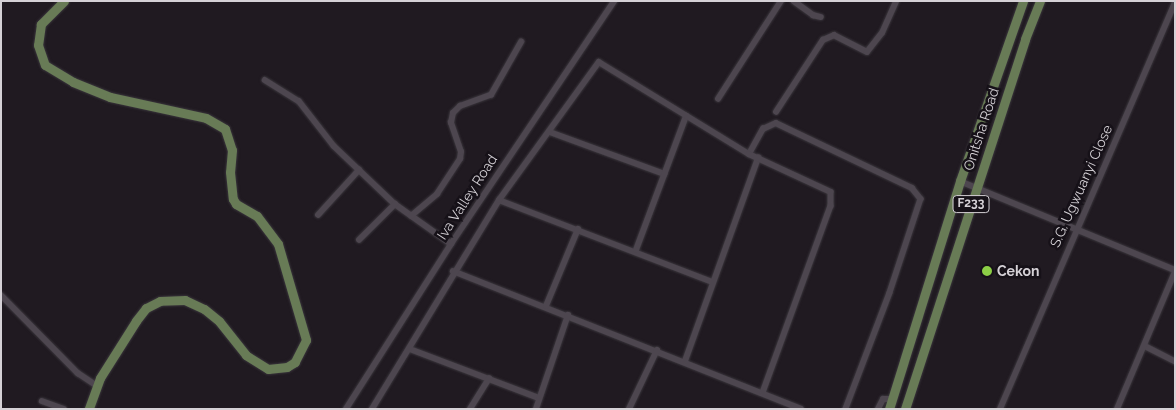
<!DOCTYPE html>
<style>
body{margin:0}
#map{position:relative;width:1176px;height:410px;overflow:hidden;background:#201a21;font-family:Raleway,sans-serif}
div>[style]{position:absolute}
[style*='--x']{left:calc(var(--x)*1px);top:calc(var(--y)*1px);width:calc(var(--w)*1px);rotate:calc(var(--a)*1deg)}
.roads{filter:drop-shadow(0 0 1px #3a363c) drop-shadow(0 0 1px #3a363c)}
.street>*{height:5.5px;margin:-2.75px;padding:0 2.75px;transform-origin:2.75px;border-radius:2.75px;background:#4d464f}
.primary>*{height:9px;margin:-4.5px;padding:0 4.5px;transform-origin:4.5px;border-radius:4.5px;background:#687b56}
.dots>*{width:14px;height:14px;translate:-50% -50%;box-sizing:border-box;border:2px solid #161118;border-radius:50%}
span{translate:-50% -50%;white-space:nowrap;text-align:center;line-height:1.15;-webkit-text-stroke:5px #161118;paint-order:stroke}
.shield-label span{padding:1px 4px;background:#161118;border:1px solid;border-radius:4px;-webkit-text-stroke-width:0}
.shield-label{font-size:12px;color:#d5d1d6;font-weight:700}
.street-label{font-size:14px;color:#d5d1d6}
.poi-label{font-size:14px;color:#d5d1d6;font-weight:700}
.left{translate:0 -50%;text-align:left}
.frame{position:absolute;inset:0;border:2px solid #d5d1d6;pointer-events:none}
</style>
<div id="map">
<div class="roads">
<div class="street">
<i style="--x:794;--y:1;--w:24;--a:36"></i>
<i style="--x:813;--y:15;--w:8;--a:14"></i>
<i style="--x:265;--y:80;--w:40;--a:32"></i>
<i style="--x:299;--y:101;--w:57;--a:52.1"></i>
<i style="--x:334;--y:146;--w:84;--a:43.6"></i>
<i style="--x:395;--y:204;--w:69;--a:35.5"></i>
<i style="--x:718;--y:99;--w:117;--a:-57.3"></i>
<i style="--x:776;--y:112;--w:86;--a:-56.9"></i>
<i style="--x:823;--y:40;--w:12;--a:-24"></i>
<i style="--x:834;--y:35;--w:37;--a:27"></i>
<i style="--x:867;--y:52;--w:24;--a:-52"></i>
<i style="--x:882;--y:33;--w:35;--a:-66"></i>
<i style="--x:550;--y:132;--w:122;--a:20.1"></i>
<i style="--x:749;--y:154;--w:29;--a:-61"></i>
<i style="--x:763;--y:129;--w:14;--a:-25"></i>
<i style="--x:776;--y:123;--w:151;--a:25.5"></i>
<i style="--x:912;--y:188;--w:14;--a:51"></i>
<i style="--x:921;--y:199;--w:99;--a:108.3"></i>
<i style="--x:890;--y:293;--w:124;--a:110.8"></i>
<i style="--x:960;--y:181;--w:233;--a:22.5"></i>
<i style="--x:499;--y:200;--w:229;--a:21"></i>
<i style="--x:318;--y:215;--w:61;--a:-47.7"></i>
<i style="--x:411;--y:216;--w:34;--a:-40"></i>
<i style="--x:437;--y:194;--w:42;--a:-56.7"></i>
<i style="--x:460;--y:159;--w:7;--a:-82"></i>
<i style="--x:461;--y:152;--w:31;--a:-109"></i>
<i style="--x:451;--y:123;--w:10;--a:-79"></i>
<i style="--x:453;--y:113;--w:10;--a:-45"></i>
<i style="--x:460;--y:106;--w:33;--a:-20"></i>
<i style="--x:491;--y:95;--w:61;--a:-60.5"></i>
<i style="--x:359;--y:240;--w:51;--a:-45"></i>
<i style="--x:636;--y:250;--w:143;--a:-69.5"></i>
<i style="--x:453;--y:271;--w:374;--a:21.6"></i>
<i style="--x:1;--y:295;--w:110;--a:45.4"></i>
<i style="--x:78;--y:373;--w:23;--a:34"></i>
<i style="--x:546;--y:306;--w:83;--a:-67.4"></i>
<i style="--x:1145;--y:346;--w:34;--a:27"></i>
<i style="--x:410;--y:349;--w:138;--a:20.8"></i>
<i style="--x:685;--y:361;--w:216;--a:-70.2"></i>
<i style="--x:42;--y:401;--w:23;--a:20"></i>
<i style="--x:346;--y:409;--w:196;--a:-57.5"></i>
<i style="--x:451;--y:244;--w:293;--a:-56.1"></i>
<i style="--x:372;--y:409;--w:245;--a:-58.7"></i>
<i style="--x:499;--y:200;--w:170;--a:-54.1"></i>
<i style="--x:599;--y:62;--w:176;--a:31.5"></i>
<i style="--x:749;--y:154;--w:90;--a:24.9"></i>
<i style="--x:831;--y:192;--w:14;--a:90"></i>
<i style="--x:831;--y:206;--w:199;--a:110"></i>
<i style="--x:470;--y:409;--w:36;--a:-58"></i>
<i style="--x:536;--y:409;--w:99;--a:-71.2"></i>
<i style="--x:629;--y:409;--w:65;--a:-64.6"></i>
<i style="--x:878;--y:409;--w:11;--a:-63"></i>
<i style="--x:883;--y:399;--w:9;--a:0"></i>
<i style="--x:1000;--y:409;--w:443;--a:-66.7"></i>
<i style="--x:1117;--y:409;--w:149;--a:-67.1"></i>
</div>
<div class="primary">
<i style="--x:64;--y:1;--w:33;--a:135"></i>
<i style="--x:41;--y:24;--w:21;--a:98"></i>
<i style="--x:38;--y:45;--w:21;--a:71"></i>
<i style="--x:45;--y:65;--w:33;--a:31"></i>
<i style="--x:73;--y:82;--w:40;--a:22"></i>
<i style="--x:110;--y:97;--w:98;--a:12.3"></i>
<i style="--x:206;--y:118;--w:22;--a:30"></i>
<i style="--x:225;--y:129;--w:22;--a:72"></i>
<i style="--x:232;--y:150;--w:22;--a:95"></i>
<i style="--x:230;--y:172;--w:27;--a:84"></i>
<i style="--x:233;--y:199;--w:6;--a:59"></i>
<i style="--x:236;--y:204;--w:24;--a:30"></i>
<i style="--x:257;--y:216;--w:35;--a:53"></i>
<i style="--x:278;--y:244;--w:100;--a:73.7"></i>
<i style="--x:306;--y:340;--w:25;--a:117"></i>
<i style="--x:295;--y:362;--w:9;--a:148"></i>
<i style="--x:287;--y:367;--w:19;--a:174"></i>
<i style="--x:268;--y:369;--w:26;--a:-148"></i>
<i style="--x:246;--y:355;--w:43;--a:-128.5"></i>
<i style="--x:219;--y:321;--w:19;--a:-141"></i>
<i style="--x:204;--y:309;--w:21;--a:-155"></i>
<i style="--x:185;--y:300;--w:25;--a:178"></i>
<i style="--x:160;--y:301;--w:16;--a:153"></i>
<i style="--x:146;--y:308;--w:16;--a:128"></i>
<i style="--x:136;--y:321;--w:67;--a:122.3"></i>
<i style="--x:100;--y:378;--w:33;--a:110"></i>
<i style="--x:889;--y:409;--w:239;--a:-72.7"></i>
<i style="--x:960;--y:181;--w:191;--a:-70.7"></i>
<i style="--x:905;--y:409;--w:389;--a:-72"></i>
<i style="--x:1025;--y:39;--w:41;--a:-68.5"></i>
</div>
</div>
<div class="dots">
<i style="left:987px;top:271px;background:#8cce46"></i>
</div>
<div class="shield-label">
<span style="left:971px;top:204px">F233</span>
</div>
<div class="street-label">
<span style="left:981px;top:129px;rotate:-72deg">Onitsha Road</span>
<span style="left:1081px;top:186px;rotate:-66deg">S.G. Ugwuanyi Close</span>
<span style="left:467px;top:197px;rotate:-57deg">Iva Valley Road</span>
</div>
<div class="poi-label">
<span class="left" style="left:997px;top:271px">Cekon</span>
</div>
<div class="frame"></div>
</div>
